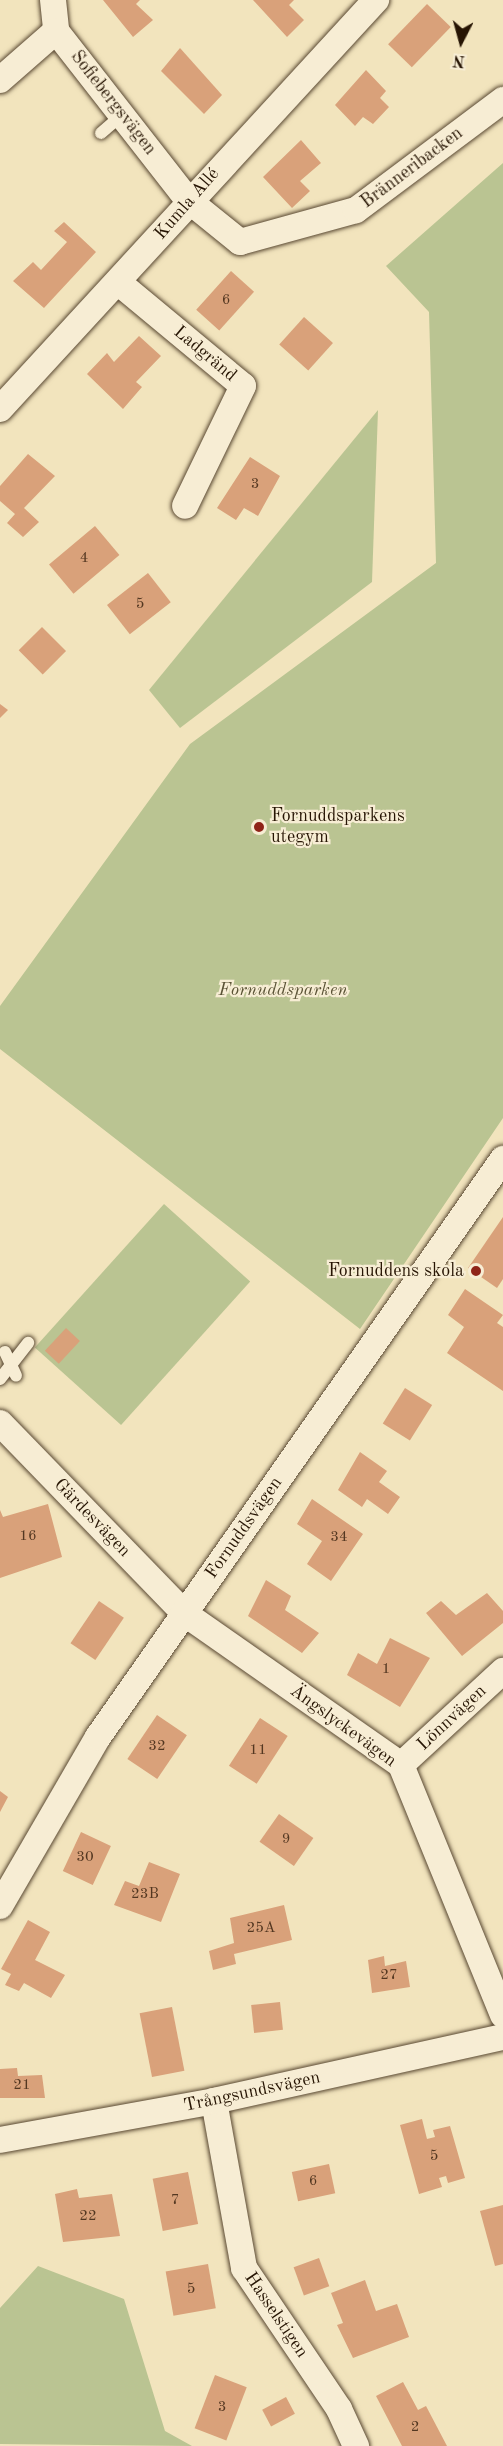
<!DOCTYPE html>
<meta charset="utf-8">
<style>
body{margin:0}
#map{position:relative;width:503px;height:2446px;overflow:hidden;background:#f2e4bd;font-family:"Old Standard TT",serif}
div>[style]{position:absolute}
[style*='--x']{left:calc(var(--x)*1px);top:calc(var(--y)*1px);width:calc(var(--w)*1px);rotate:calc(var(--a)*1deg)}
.green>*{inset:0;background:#bac492;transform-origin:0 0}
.building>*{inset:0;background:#d9a17a;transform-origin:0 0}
.roads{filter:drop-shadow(0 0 2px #594832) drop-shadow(0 0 2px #594832)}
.lane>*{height:12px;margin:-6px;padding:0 6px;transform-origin:6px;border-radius:6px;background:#f7edd4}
.street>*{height:26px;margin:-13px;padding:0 13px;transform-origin:13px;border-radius:13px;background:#f7edd4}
.dots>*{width:16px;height:16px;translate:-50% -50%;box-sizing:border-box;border:3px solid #f7edd4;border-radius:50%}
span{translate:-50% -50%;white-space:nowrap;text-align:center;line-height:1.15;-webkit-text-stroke:4.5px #f7edd4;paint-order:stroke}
.number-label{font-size:15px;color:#533721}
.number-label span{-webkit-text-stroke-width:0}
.street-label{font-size:18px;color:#261403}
.poi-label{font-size:18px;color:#261403}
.left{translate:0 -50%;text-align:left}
.right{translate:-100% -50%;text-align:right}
.park-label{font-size:18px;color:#5a5235;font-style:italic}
.north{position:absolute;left:431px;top:12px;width:60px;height:60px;-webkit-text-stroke:4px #f7edd4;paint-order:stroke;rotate:186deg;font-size:16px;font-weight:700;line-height:24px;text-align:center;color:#261403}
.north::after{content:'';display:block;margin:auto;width:21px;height:27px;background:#261403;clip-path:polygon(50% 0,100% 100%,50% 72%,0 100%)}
</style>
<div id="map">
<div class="green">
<i style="clip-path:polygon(503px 163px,503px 1118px,360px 1329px,0 1049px,0 1006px,190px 744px,436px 563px,429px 312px,386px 266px)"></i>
<i style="clip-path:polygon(378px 410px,372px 582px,180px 728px,149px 690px)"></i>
<i style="left:164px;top:1204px;width:116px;height:193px;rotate:42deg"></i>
<i style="clip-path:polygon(38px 2266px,124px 2299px,165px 2431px,192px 2446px,0 2444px,0 2308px)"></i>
</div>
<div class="building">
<i style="clip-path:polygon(103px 0,140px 0,136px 4px,153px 20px,133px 37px)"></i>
<i style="clip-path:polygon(253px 0,294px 0,289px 5px,304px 20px,287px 37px)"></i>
<i style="left:427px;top:4px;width:33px;height:56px;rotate:44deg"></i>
<i style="clip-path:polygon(180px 48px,222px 95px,204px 114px,161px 71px)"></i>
<i style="clip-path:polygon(366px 70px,386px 91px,380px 98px,389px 107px,373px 124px,363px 117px,355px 126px,335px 105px)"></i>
<i style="clip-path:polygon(301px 140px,321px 163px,300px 181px,310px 191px,292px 208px,263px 177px)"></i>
<i style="clip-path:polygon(64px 222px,96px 252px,44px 308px,13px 281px,33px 262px,41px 270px,67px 242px,54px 231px)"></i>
<i style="left:231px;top:271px;width:31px;height:52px;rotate:42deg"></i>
<i style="left:304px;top:317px;width:39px;height:37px;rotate:42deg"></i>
<i style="clip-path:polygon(139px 336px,161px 356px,136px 382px,142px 387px,123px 409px,87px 374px,107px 353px,114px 362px)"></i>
<i style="clip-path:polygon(28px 454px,55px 476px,24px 508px,39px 522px,23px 537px,7px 523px,15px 514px,0 501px,0 486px)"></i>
<i style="clip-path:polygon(250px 457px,280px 476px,258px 516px,244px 508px,236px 520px,217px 508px)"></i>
<i style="left:95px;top:526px;width:38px;height:60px;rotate:50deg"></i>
<i style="left:148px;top:573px;width:37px;height:52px;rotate:52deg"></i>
<i style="left:42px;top:627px;width:34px;height:33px;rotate:45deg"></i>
<i style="clip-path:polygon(0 704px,8px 710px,0 718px)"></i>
<i style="clip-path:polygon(503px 1217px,503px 1279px,497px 1288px,468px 1268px)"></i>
<i style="clip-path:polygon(465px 1289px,503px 1315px,497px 1323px,503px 1327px,503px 1391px,447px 1353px,464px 1327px,448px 1315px)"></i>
<i style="left:66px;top:1328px;width:19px;height:31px;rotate:43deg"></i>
<i style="left:405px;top:1388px;width:32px;height:42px;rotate:32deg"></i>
<i style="clip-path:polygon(360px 1452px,387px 1471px,379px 1482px,400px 1497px,388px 1514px,367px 1499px,362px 1507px,338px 1490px)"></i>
<i style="clip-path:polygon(312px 1499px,363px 1534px,331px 1581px,307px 1564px,322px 1541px,297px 1524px)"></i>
<i style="clip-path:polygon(48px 1504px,62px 1557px,0 1578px,0 1510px,3px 1517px)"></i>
<i style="clip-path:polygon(266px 1580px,291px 1596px,285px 1610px,319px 1633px,302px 1653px,248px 1616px)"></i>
<i style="clip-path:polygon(487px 1593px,503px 1611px,503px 1623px,462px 1656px,426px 1613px,441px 1601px,456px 1615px)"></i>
<i style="left:99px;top:1601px;width:30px;height:51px;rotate:34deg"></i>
<i style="clip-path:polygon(390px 1638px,430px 1658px,400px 1707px,347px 1675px,358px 1653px,377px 1664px)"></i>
<i style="left:157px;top:1715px;width:36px;height:53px;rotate:34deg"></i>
<i style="left:260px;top:1718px;width:33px;height:57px;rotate:33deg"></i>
<i style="clip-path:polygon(0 1791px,8px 1797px,0 1812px)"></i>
<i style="left:279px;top:1814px;width:42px;height:34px;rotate:35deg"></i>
<i style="left:81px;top:1832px;width:33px;height:43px;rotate:25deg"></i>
<i style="clip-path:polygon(149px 1862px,180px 1874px,161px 1922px,114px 1905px,125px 1881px,139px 1886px)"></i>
<i style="clip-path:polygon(284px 1905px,292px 1940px,234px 1954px,236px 1964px,213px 1970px,209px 1951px,234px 1943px,230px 1918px)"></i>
<i style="clip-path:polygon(28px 1920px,50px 1932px,35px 1960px,65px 1975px,51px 1998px,24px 1983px,19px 1991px,5px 1985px,11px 1974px,1px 1969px)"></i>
<i style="clip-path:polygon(384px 1956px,385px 1966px,406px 1961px,410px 1987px,372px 1993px,368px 1960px)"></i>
<i style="left:280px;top:2002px;width:28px;height:29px;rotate:84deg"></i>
<i style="left:172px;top:2007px;width:65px;height:33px;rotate:79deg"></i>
<i style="clip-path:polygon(17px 2068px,18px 2076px,42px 2075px,45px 2098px,0 2098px,0 2069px)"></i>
<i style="clip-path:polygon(422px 2119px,427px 2139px,435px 2137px,433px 2130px,450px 2126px,465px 2178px,448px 2183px,446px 2176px,439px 2178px,442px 2187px,419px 2194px,400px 2125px)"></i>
<i style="left:329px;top:2164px;width:30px;height:38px;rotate:78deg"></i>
<i style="left:188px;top:2172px;width:53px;height:36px;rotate:79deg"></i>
<i style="clip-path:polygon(77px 2189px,79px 2198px,112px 2194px,120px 2236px,63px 2242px,55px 2194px)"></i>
<i style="clip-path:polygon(503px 2205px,503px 2264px,495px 2266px,480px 2211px)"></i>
<i style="left:319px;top:2258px;width:30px;height:27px;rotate:70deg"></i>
<i style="left:208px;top:2264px;width:45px;height:43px;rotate:80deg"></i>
<i style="clip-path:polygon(365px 2280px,376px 2311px,397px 2304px,409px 2337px,353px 2358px,337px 2325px,343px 2323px,331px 2293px)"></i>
<i style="left:215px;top:2375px;width:34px;height:57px;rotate:21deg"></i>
<i style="clip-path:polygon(403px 2382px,418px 2410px,426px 2406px,447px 2446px,402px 2446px,376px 2396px)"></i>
<i style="left:286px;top:2397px;width:19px;height:27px;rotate:62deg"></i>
</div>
<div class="roads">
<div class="lane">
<i style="--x:101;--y:133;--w:28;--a:-41"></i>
<i style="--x:5;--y:1352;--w:26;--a:65"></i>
<i style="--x:0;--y:1379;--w:46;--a:-52.1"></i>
</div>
<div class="street">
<i style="--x:53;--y:0;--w:31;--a:84"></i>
<i style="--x:56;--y:31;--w:214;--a:52"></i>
<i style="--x:188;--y:200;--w:67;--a:38.9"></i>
<i style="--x:240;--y:242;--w:120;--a:-15.4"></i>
<i style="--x:356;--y:210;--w:184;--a:-36.8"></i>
<i style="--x:0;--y:80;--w:74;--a:-41.2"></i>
<i style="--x:119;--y:283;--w:161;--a:39.7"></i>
<i style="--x:243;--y:386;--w:133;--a:115.8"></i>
<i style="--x:0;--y:409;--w:556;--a:-47.41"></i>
<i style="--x:0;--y:1423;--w:264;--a:45.9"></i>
<i style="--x:184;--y:1613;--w:265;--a:35"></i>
<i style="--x:401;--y:1765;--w:270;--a:67.8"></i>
<i style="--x:401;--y:1765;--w:139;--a:-42.7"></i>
<i style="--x:0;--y:1906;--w:195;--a:-59.9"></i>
<i style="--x:98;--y:1737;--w:706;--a:-54.98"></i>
<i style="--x:214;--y:2101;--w:170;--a:79.8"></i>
<i style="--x:244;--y:2268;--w:170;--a:56"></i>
<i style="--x:339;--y:2409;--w:41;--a:65.3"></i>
<i style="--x:0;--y:2140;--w:218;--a:-10.3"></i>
<i style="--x:214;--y:2101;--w:296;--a:-12.5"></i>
</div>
</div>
<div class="dots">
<i style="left:259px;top:827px;background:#8f2418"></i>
<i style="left:476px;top:1271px;background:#8f2418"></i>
</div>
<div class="number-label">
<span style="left:226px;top:301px">6</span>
<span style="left:255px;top:485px">3</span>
<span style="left:84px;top:559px">4</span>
<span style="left:140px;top:605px">5</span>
<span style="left:28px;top:1537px">16</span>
<span style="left:339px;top:1538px">34</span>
<span style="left:386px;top:1670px">1</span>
<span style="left:157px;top:1747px">32</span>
<span style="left:258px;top:1751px">11</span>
<span style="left:286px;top:1840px">9</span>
<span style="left:85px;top:1858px">30</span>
<span style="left:145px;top:1895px">23B</span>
<span style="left:261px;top:1929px">25A</span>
<span style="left:389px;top:1976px">27</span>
<span style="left:22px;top:2086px">21</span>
<span style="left:434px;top:2157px">5</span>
<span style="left:313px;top:2182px">6</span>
<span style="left:175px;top:2201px">7</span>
<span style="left:88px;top:2217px">22</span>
<span style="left:191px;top:2290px">5</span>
<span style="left:222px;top:2408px">3</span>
<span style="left:415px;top:2428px">2</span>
</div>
<div class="street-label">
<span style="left:113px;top:103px;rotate:52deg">Sofiebergsvägen</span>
<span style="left:412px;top:168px;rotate:-37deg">Bränneribacken</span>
<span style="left:187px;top:204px;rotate:-49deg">Kumla Allé</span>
<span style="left:205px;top:354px;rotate:40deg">Ladgränd</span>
<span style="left:92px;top:1518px;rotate:46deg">Gärdesvägen</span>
<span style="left:244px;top:1528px;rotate:-55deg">Fornuddsvägen</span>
<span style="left:452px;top:1718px;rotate:-43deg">Lönnvägen</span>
<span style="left:343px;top:1726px;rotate:36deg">Ängslyckevägen</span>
<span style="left:252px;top:2092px;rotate:-12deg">Trångsundsvägen</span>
<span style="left:276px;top:2315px;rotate:56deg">Hasselstigen</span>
</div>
<div class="poi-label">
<span class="left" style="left:271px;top:827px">Fornuddsparkens<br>utegym</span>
<span class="right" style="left:464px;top:1271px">Fornuddens skola</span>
</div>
<div class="park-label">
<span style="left:283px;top:990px">Fornuddsparken</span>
</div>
<div class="north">N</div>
</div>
